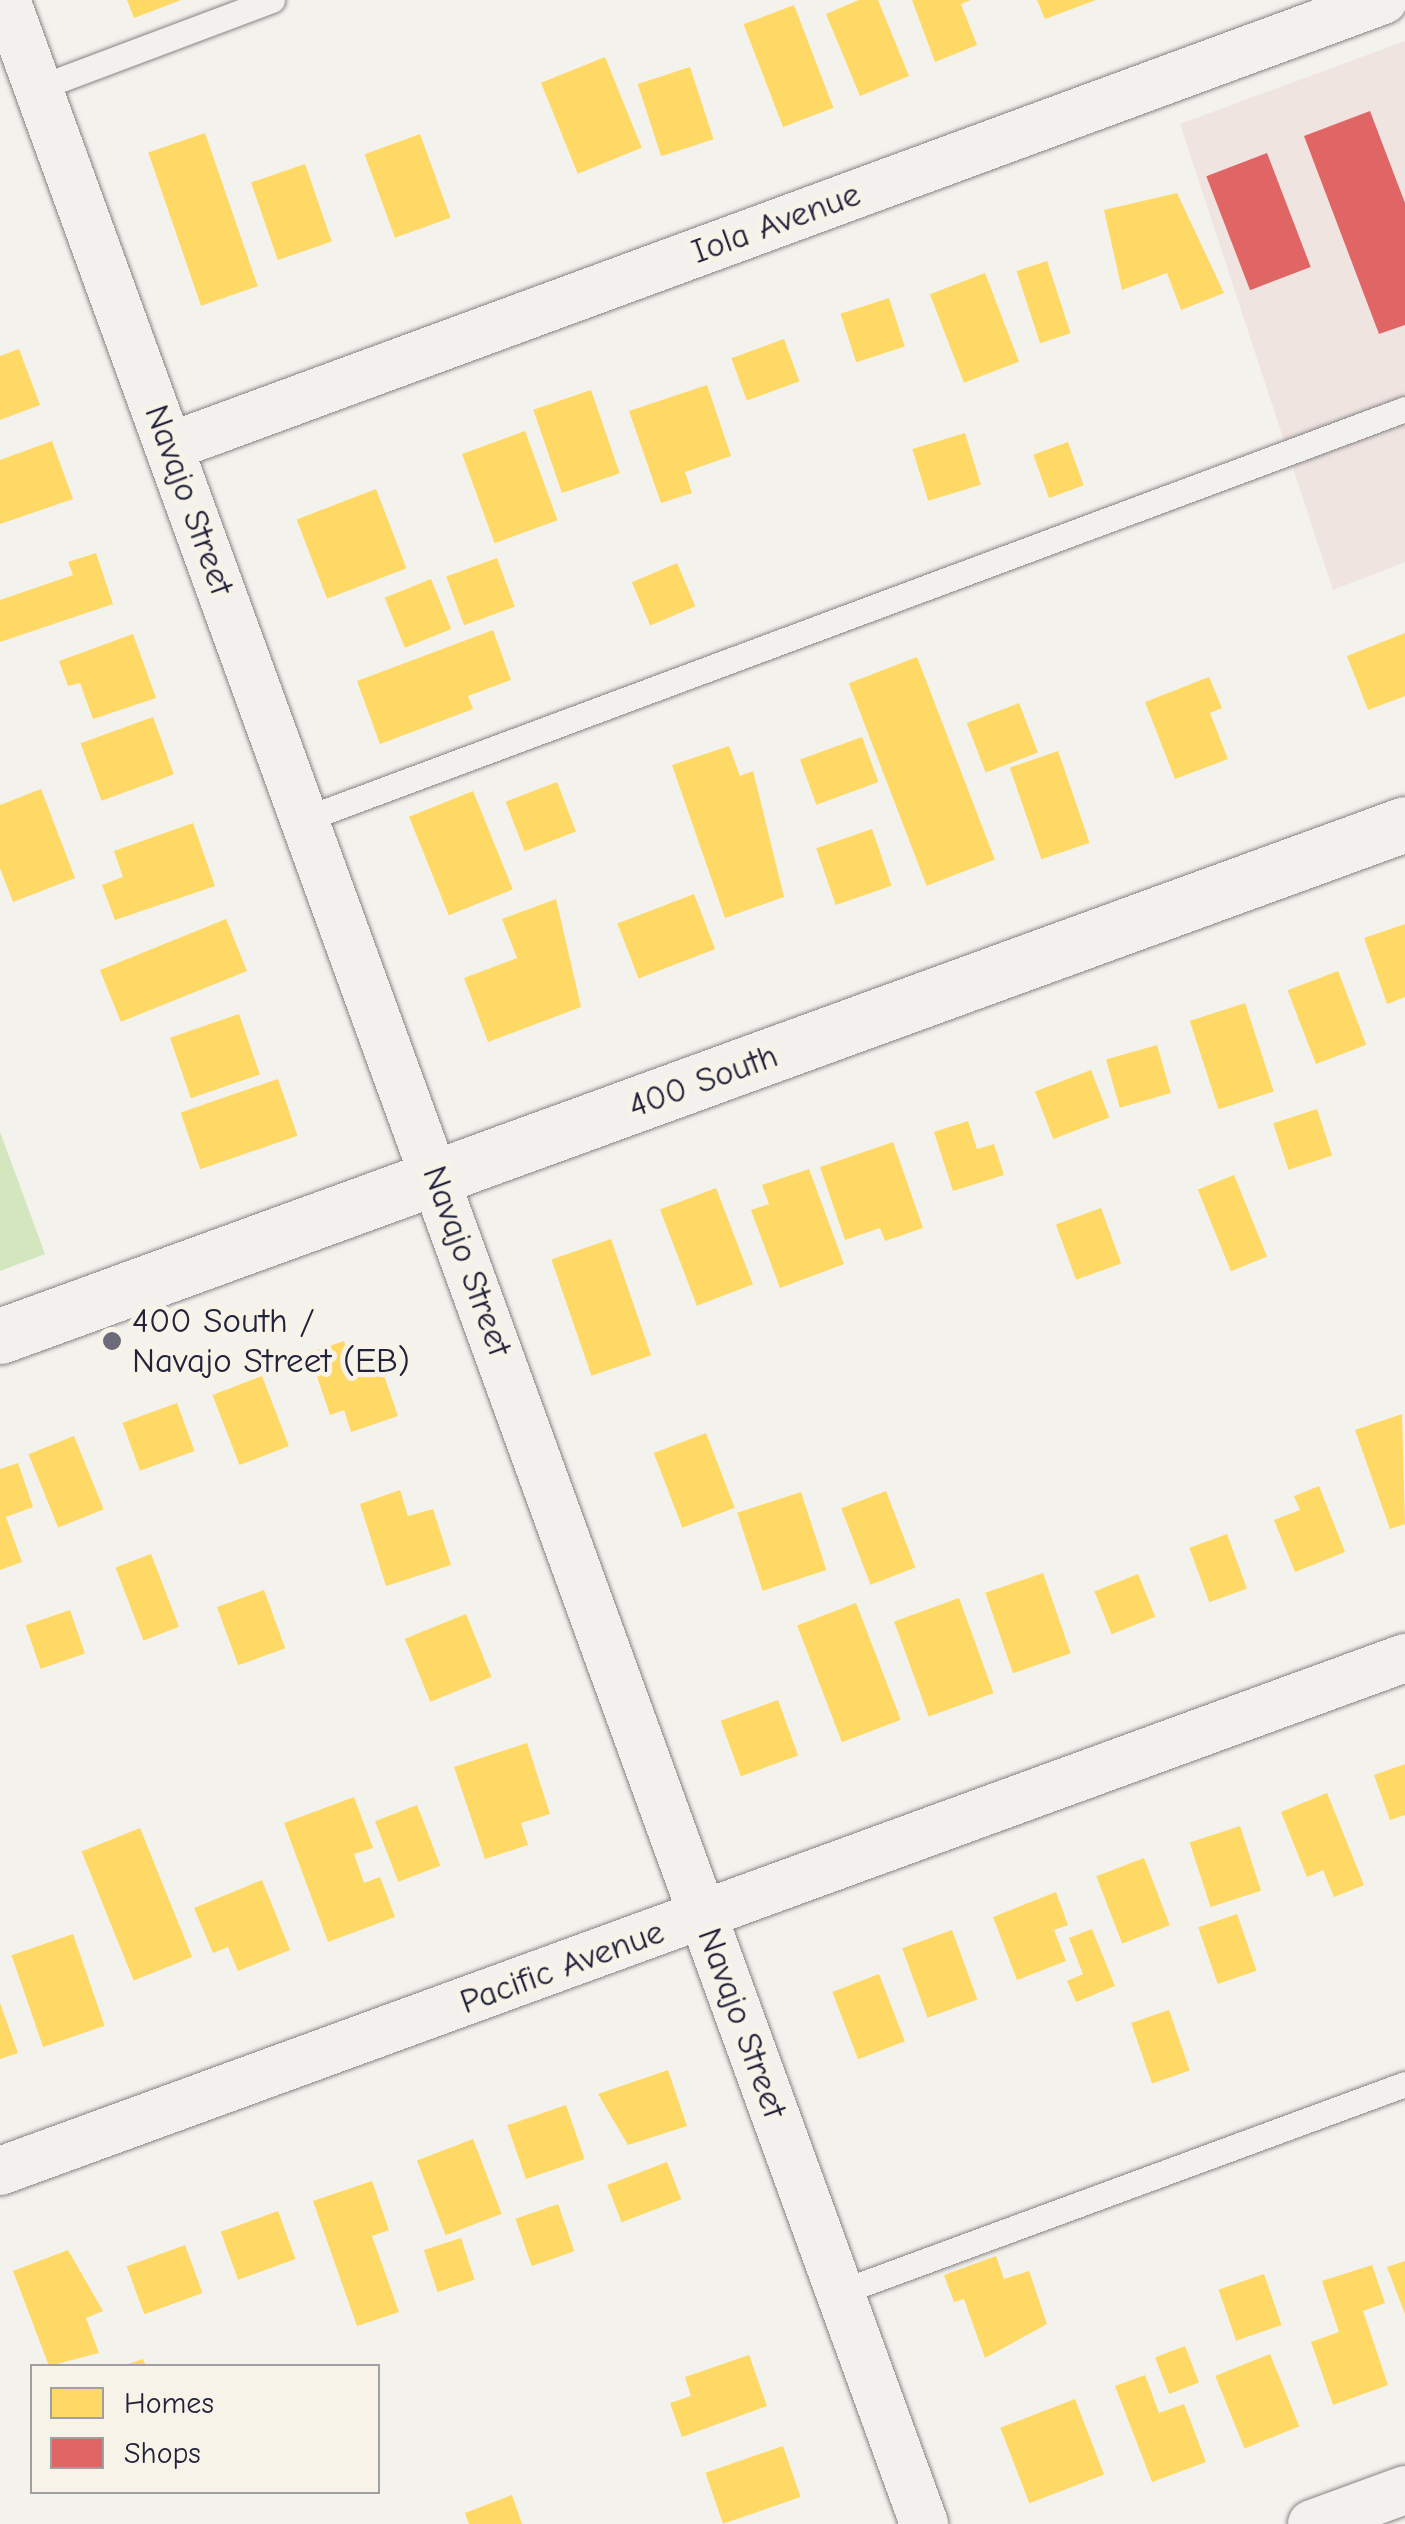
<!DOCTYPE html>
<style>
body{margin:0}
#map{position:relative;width:1405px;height:2524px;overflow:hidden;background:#f4f2ec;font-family:"Comic Neue",sans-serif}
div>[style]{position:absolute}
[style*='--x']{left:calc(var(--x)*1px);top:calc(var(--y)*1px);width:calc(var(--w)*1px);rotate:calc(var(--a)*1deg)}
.built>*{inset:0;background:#f0e4e1}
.green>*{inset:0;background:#d4e6bd}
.homes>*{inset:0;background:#ffd966;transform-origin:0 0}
.shops>*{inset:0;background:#e06666;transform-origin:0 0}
.roads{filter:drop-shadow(0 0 2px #858486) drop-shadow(0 0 2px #858486)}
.lane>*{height:25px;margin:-12.5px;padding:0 12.5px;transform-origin:12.5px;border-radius:12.5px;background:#f2f1ed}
.street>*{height:48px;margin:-24px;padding:0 24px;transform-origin:24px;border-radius:24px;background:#f2f1ed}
.secondary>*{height:55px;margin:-27.5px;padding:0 27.5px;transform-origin:27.5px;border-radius:27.5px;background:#f2f1ed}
.dots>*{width:28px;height:28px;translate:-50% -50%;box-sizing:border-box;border:5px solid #f7f3e8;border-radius:50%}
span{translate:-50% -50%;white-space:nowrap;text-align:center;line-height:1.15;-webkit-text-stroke:10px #f7f3e8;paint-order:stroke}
.street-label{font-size:35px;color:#22223b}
.poi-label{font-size:35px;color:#22223b}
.left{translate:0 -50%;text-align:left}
.legend{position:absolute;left:30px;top:2364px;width:350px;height:130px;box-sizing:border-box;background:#f7f3e8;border:2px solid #a29fa3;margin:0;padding:12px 18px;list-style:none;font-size:30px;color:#22223b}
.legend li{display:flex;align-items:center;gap:20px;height:50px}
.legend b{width:50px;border:2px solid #a29fa3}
</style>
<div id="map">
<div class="built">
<i style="clip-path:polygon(1405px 41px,1405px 562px,1333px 590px,1180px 124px)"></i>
</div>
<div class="green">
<i style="clip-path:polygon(0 1132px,45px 1254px,0 1271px)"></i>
</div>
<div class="homes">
<i style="clip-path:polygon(127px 0,181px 0,134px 18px)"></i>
<i style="clip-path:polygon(859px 0,878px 0,909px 76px,860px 96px,826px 14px)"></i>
<i style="clip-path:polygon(912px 0,971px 0,961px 4px,977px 45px,935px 62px)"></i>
<i style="clip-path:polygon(1037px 0,1096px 0,1045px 19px)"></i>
<i style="left:794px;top:5px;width:110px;height:54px;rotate:69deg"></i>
<i style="left:605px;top:57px;width:98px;height:69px;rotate:68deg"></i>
<i style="left:690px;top:67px;width:76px;height:55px;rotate:72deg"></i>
<i style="left:205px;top:133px;width:162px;height:60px;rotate:71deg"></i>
<i style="left:420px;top:134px;width:89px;height:59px;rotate:70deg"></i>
<i style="left:305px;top:164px;width:82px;height:57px;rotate:71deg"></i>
<i style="clip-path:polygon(1177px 193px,1224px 293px,1181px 310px,1167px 273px,1122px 290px,1104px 210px)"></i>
<i style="left:1047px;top:261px;width:76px;height:32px;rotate:72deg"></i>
<i style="left:985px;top:273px;width:95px;height:59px;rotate:69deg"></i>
<i style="left:889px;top:298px;width:51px;height:51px;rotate:72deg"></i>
<i style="left:784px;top:339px;width:45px;height:56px;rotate:70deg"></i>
<i style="clip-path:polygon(19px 349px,40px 405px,0 420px,0 356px)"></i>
<i style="clip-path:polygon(707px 385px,731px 456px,685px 472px,692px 493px,661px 503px,629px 411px)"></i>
<i style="left:591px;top:390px;width:88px;height:61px;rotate:71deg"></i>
<i style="left:525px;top:431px;width:95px;height:67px;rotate:70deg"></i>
<i style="left:965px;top:433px;width:54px;height:55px;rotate:73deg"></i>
<i style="clip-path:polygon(52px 441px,73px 499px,0 524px,0 460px)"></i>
<i style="left:1068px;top:442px;width:46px;height:37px;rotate:70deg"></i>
<i style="left:376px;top:489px;width:85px;height:85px;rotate:69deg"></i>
<i style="clip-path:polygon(96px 553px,113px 604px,0 642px,0 600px,73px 575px,68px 562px)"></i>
<i style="left:497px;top:558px;width:52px;height:54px;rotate:70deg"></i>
<i style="left:677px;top:563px;width:47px;height:49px;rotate:67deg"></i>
<i style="left:431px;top:579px;width:54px;height:50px;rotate:68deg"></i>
<i style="clip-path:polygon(493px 630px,511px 680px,468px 696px,473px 709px,380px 744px,357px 681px)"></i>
<i style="clip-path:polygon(1405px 633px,1405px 696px,1368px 710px,1347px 656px)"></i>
<i style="clip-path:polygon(133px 634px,156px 698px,93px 719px,80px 683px,68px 686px,59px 661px)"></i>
<i style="left:917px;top:657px;width:217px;height:73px;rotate:69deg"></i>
<i style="clip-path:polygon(1209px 677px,1222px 708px,1210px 713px,1228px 759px,1175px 779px,1145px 702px)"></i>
<i style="left:1019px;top:703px;width:53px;height:56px;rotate:69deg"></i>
<i style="left:153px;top:717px;width:61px;height:77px;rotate:70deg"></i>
<i style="left:862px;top:737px;width:48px;height:66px;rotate:70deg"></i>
<i style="clip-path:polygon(729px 746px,740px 776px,753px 771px,784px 897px,725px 918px,672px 765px)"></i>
<i style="left:1058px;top:751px;width:97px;height:51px;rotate:71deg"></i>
<i style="left:557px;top:782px;width:53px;height:55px;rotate:69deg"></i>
<i style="clip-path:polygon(41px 789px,75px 878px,13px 902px,0 868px,0 805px)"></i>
<i style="left:473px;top:791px;width:106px;height:69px;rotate:68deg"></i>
<i style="clip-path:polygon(193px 823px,215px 886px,115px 920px,102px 885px,123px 877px,114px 851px)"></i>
<i style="left:872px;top:829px;width:60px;height:59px;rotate:71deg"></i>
<i style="left:694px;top:894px;width:59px;height:82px;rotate:69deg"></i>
<i style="clip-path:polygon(556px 899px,581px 1007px,488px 1042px,464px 978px,517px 958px,502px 919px)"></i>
<i style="left:226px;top:919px;width:56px;height:136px;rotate:68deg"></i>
<i style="clip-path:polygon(1405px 924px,1405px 997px,1387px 1004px,1364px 938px)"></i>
<i style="left:1338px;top:971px;width:79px;height:54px;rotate:69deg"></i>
<i style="left:1245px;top:1003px;width:93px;height:58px;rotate:72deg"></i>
<i style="left:239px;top:1014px;width:64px;height:73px;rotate:71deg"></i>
<i style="left:1157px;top:1045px;width:50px;height:53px;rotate:74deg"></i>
<i style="left:1091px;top:1070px;width:51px;height:60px;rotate:69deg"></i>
<i style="left:278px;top:1079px;width:60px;height:103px;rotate:71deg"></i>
<i style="left:1317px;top:1109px;width:49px;height:46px;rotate:72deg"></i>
<i style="clip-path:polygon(968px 1121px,977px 1149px,994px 1144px,1004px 1175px,953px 1191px,934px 1132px)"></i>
<i style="clip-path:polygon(893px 1142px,923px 1228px,885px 1241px,880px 1228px,845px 1240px,820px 1167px)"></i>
<i style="clip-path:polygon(809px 1169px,844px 1264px,780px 1288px,751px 1210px,769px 1204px,762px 1185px)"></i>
<i style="left:1234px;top:1175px;width:88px;height:39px;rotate:68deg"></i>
<i style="left:716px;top:1188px;width:103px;height:60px;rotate:69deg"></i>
<i style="left:1101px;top:1208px;width:59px;height:48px;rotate:70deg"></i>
<i style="left:611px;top:1239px;width:123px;height:63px;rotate:71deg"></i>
<i style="clip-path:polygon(344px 1341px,353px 1367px,378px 1358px,398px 1416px,351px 1432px,344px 1410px,330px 1415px,309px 1353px)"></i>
<i style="left:262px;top:1376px;width:75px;height:53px;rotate:69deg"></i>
<i style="left:177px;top:1403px;width:51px;height:58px;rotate:70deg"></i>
<i style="clip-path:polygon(1402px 1414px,1405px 1524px,1390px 1529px,1355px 1430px)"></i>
<i style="left:706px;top:1433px;width:80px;height:56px;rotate:69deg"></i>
<i style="left:74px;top:1436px;width:79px;height:49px;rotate:68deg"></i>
<i style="clip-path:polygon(18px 1463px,33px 1507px,6px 1517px,22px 1562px,0 1570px,0 1469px)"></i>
<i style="clip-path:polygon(1319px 1486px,1345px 1552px,1295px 1572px,1274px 1520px,1300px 1510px,1294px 1496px)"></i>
<i style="clip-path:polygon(400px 1490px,408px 1516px,433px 1509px,451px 1565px,386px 1586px,360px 1504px)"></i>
<i style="left:886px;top:1491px;width:82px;height:48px;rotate:69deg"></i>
<i style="left:801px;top:1492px;width:82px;height:67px;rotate:72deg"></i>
<i style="left:1227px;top:1534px;width:58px;height:40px;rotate:70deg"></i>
<i style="left:151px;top:1554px;width:78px;height:38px;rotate:69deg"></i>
<i style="left:1043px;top:1573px;width:85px;height:61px;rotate:71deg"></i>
<i style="left:1138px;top:1574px;width:46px;height:47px;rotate:68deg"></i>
<i style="left:264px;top:1590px;width:62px;height:50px;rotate:70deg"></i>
<i style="left:959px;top:1598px;width:101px;height:69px;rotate:70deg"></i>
<i style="left:856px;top:1603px;width:125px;height:63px;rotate:69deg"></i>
<i style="left:70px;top:1610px;width:46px;height:47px;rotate:71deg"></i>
<i style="left:466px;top:1614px;width:68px;height:66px;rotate:68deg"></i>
<i style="left:778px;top:1700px;width:59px;height:61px;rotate:70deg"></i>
<i style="clip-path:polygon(527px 1743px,550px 1814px,521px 1823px,528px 1845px,485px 1859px,454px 1767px)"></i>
<i style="clip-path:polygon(1405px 1764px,1405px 1815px,1390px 1820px,1374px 1775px)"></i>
<i style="clip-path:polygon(1327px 1793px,1364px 1885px,1334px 1897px,1323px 1870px,1307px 1877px,1281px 1812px)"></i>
<i style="clip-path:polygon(354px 1797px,373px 1848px,354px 1854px,364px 1883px,380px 1877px,395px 1917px,328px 1942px,284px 1823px)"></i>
<i style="left:417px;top:1805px;width:65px;height:45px;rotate:69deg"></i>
<i style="left:1240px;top:1826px;width:68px;height:53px;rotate:72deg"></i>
<i style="left:140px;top:1828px;width:139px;height:63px;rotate:68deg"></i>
<i style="left:1144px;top:1858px;width:72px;height:51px;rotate:69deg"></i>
<i style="clip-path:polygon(262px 1880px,290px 1950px,238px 1971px,228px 1947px,213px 1953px,194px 1908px)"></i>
<i style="clip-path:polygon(1056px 1892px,1068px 1925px,1054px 1930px,1066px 1961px,1017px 1980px,993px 1917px)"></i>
<i style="left:1237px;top:1914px;width:60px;height:41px;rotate:71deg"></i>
<i style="clip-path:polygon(1092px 1929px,1115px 1986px,1076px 2002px,1067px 1981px,1083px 1974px,1069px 1938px)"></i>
<i style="left:952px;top:1930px;width:74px;height:53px;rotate:70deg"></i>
<i style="left:73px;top:1934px;width:97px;height:65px;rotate:71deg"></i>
<i style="left:879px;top:1974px;width:72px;height:50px;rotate:69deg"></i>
<i style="clip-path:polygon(0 2003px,18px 2053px,0 2059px)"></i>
<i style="left:1169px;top:2010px;width:64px;height:40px;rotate:71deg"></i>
<i style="clip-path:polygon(668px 2070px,687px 2126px,628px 2145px,598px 2094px)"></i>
<i style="left:566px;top:2105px;width:57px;height:62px;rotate:71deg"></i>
<i style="left:473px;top:2139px;width:80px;height:60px;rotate:69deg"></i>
<i style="left:667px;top:2162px;width:40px;height:64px;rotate:69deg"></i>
<i style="clip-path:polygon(372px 2181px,389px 2230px,372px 2236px,399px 2312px,357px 2326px,313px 2201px)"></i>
<i style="left:558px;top:2204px;width:50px;height:45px;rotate:71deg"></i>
<i style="left:278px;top:2211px;width:51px;height:61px;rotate:70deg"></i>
<i style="left:461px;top:2238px;width:44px;height:39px;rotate:72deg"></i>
<i style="left:185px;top:2245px;width:51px;height:62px;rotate:70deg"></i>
<i style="clip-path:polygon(68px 2250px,103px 2311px,86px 2318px,99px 2353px,49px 2366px,13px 2271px)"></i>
<i style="clip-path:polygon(996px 2256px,1004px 2279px,1029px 2271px,1047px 2324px,985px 2358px,964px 2299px,954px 2302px,944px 2275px)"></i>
<i style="clip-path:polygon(1405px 2261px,1405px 2314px,1387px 2267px)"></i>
<i style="clip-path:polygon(1372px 2265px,1385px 2303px,1363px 2311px,1388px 2385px,1333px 2405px,1311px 2342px,1339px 2332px,1322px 2281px)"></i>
<i style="left:1264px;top:2274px;width:54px;height:48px;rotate:71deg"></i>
<i style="left:1185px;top:2346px;width:39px;height:32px;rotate:69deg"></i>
<i style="left:1270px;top:2354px;width:78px;height:59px;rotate:68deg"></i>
<i style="clip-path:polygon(749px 2355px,767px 2406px,682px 2437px,670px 2403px,691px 2396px,685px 2377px)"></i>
<i style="clip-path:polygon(143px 2359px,146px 2366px,122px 2366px)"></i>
<i style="clip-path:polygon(1145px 2375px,1159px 2413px,1184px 2404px,1206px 2462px,1152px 2482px,1115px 2386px)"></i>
<i style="left:1075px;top:2399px;width:81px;height:80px;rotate:69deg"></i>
<i style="left:783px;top:2446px;width:54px;height:82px;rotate:71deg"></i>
<i style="clip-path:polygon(512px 2495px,522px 2524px,469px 2524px,465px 2513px)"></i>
</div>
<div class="shops">
<i style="clip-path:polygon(1370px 111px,1405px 203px,1405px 325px,1379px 334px,1304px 136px)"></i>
<i style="left:1267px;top:153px;width:122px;height:65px;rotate:69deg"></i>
</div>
<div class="roads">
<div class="lane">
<i style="--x:38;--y:88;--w:250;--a:-20.6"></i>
<i style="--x:305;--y:819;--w:1174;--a:-20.44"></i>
<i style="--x:838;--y:2293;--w:604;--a:-20.23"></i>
</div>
<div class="street">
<i style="--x:6;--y:0;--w:2686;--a:70.01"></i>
<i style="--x:169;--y:447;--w:1294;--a:-20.21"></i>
<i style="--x:0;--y:2171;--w:1496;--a:-20.06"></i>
<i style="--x:1312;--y:2524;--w:99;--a:-20.1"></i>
</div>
<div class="secondary">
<i style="--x:0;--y:1336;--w:1495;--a:-20.02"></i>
</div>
</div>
<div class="dots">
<i style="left:112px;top:1341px;background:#6c6b79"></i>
</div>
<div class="street-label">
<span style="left:776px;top:223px;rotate:-20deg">Iola Avenue</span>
<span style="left:189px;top:500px;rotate:70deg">Navajo Street</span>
<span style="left:703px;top:1081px;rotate:-20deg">400 South</span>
<span style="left:467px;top:1261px;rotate:70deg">Navajo Street</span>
<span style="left:562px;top:1967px;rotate:-20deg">Pacific Avenue</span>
<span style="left:742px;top:2023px;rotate:70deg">Navajo Street</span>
</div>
<div class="poi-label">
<span class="left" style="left:132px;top:1341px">400 South /<br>Navajo Street (EB)</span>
</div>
<ul class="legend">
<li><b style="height:28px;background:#ffd966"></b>Homes</li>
<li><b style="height:28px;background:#e06666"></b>Shops</li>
</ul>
</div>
